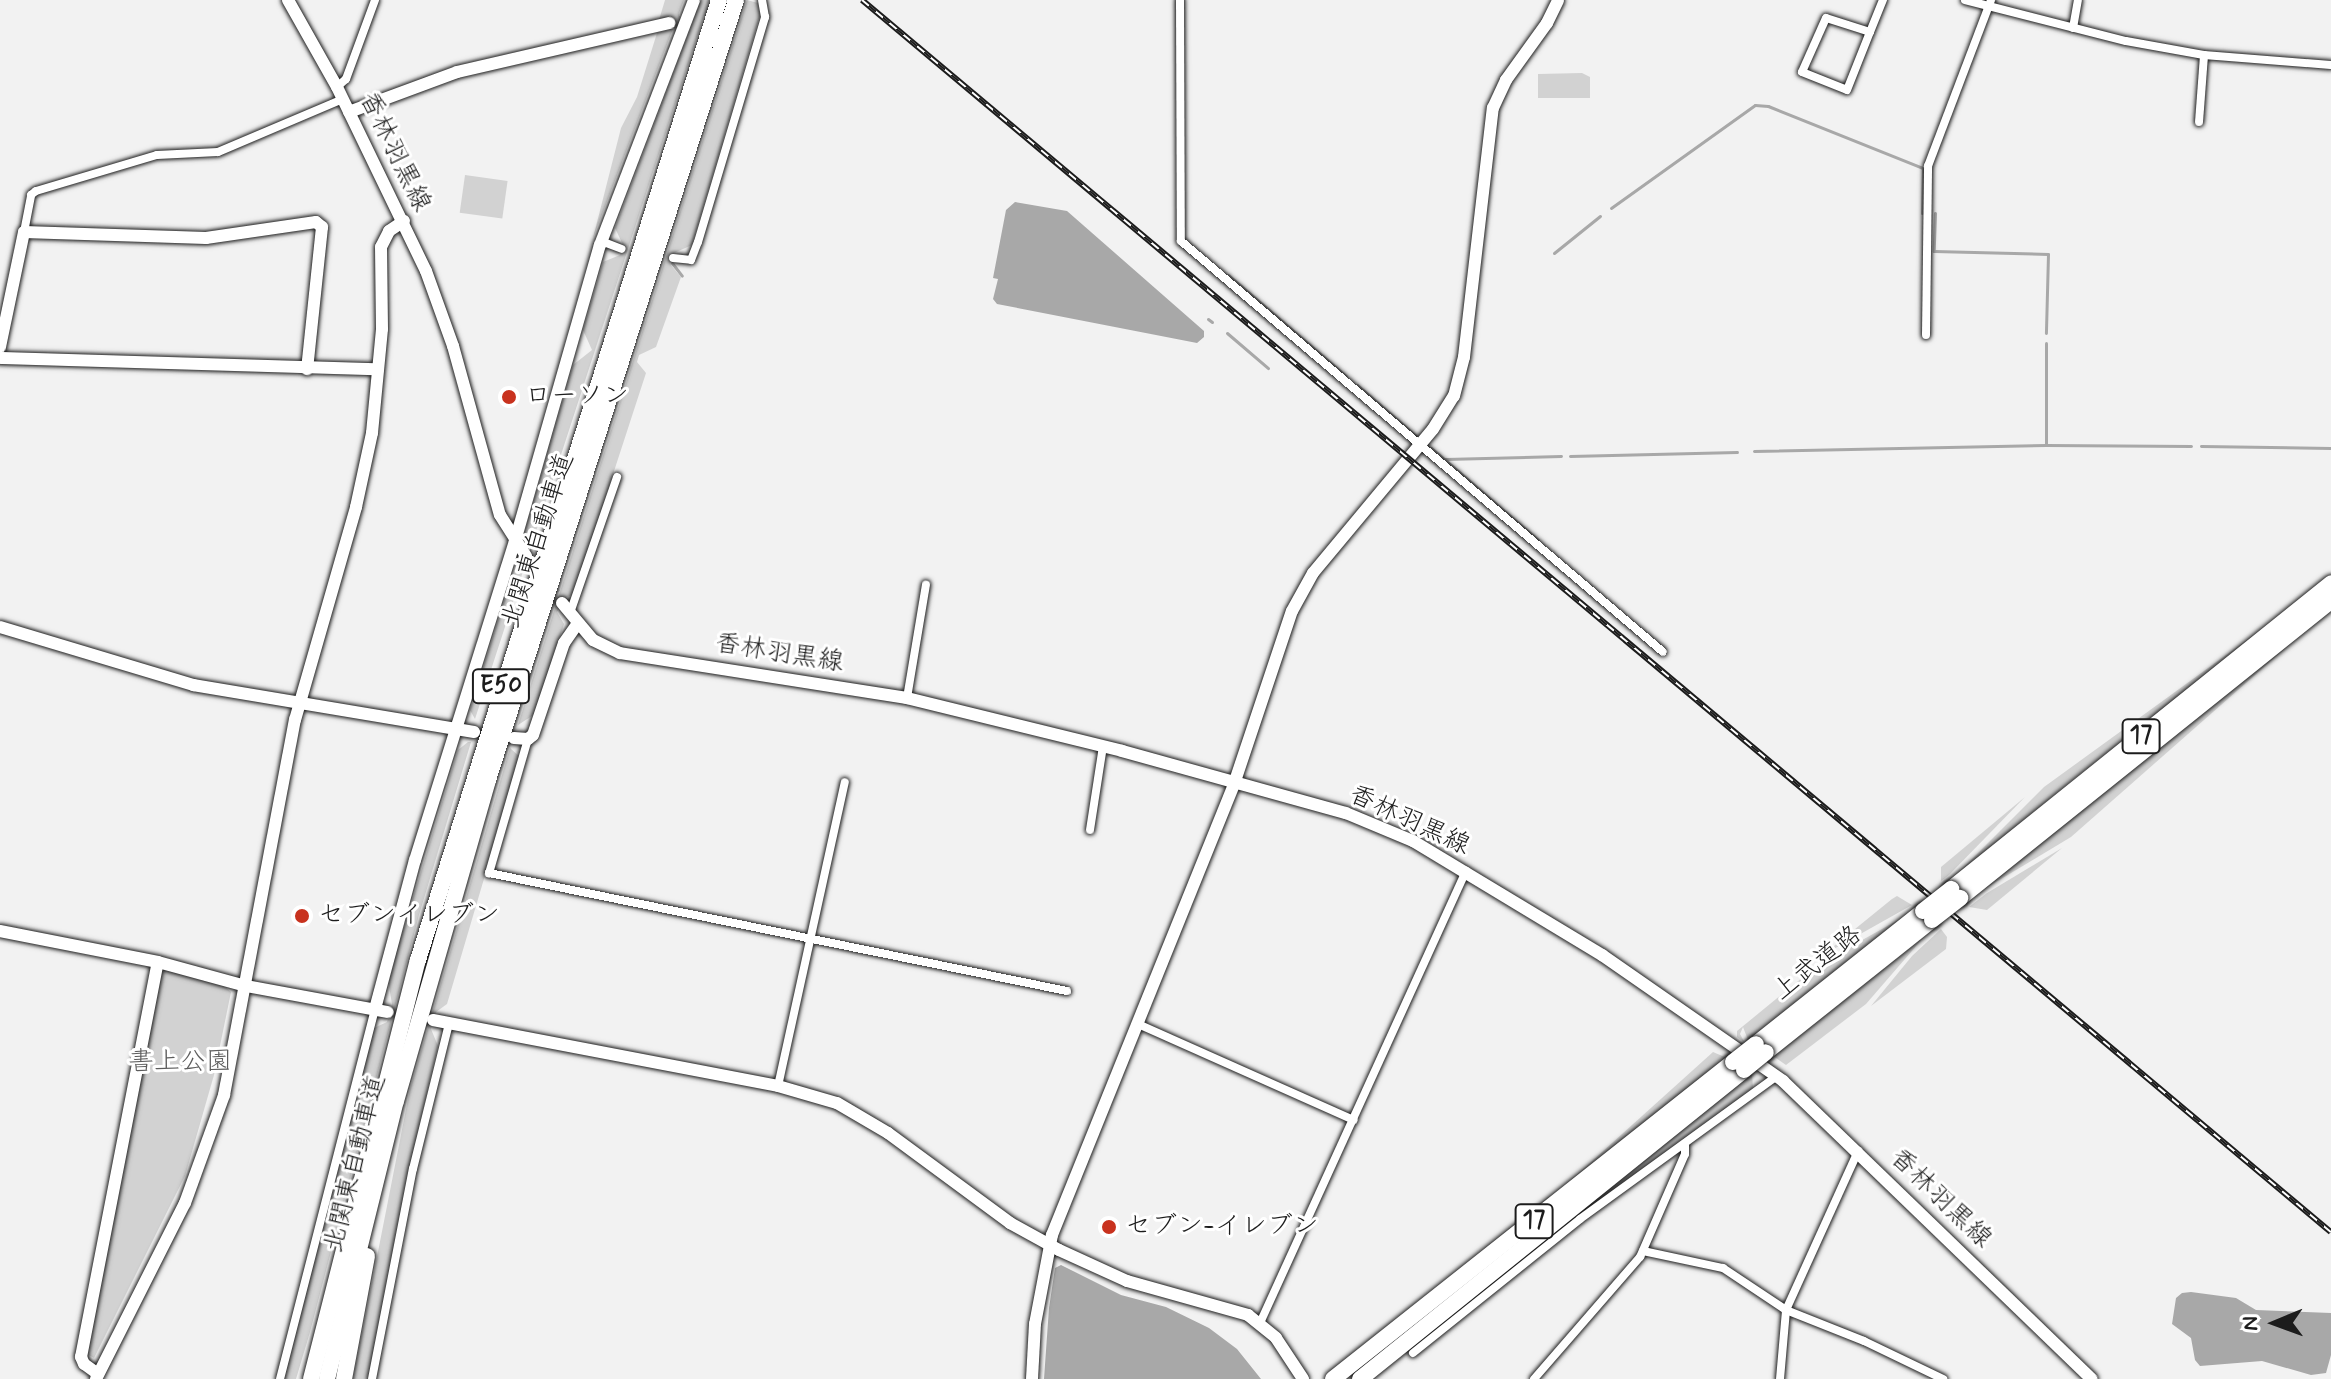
<!DOCTYPE html>
<meta charset="utf-8">
<style>
body{margin:0}
#map{position:relative;width:2331px;height:1379px;overflow:hidden;background:#f2f2f2;font-family:Mynerve,"Klee One",sans-serif}
div>[style]{position:absolute}
[style*='--x']{left:calc(var(--x)*1px);top:calc(var(--y)*1px);width:calc(var(--w)*1px);rotate:calc(var(--a)*1deg)}
.green>*{inset:0;background:#d2d2d2;transform-origin:0 0}
.water>*{inset:0;background:#a8a8a8}
.stream>*{height:3px;margin:-1.5px;padding:0 1.5px;transform-origin:1.5px;border-radius:1.5px;background:#a8a8a8}
.secondary-tunnel>*{height:12px;margin-top:-6px;transform-origin:0;background:repeating-linear-gradient(90deg,#d2d2d2 0 12px,transparent 0 18px)}
.roads{filter:drop-shadow(0 0 2px #1c1c1c) drop-shadow(0 0 2px #1c1c1c)}
.street>*{height:8px;margin:-4px;padding:0 4px;transform-origin:4px;border-radius:4px;background:#fff}
.secondary>*{height:12px;margin:-6px;padding:0 6px;transform-origin:6px;border-radius:6px;background:#fff}
.highway>*{height:16px;margin:-8px;padding:0 8px;transform-origin:8px;border-radius:8px;background:#fff}
.rail>*{height:6px;margin-top:-3px;transform-origin:0;background:repeating-linear-gradient(90deg,#fff 0 9px,#1c1c1c 0 18px);box-sizing:border-box;border-block:2px solid #1c1c1c}
.bridges{filter:drop-shadow(0 0 2px #1c1c1c) drop-shadow(0 0 2px #1c1c1c)}
.highway-bridge>*{height:16px;margin:-8px;padding:0 8px;transform-origin:8px;border-radius:8px;background:#fff}
.dots>*{width:22px;height:22px;translate:-50% -50%;box-sizing:border-box;border:4px solid #fff;border-radius:50%}
span{translate:-50% -50%;white-space:nowrap;text-align:center;line-height:1.15;-webkit-text-stroke:6px #fff;paint-order:stroke}
.shield-label span{padding:2px 6px;background:#fff;border:2px solid;border-radius:6px;-webkit-text-stroke-width:0}
.shield-label{font-size:24px;color:#1c1c1c;font-weight:700}
.street-label{font-size:26px;color:#1c1c1c}
.poi-label{font-size:26px;color:#1c1c1c}
.left{translate:0 -50%;text-align:left}
.park-label{font-size:26px;color:#5c5c5c}
.north{position:absolute;left:2235px;top:1283px;width:80px;height:80px;-webkit-text-stroke:6px #fff;paint-order:stroke;rotate:269deg;font-size:22px;font-weight:700;line-height:32px;text-align:center;color:#1c1c1c}
.north::after{content:'';display:block;margin:auto;width:28px;height:36px;background:#1c1c1c;clip-path:polygon(50% 0,100% 100%,50% 72%,0 100%)}
</style>
<div id="map">
<div class="green">
<i style="clip-path:polygon(665px 0,684px 0,593px 238px,621px 128px,637px 97px,657px 33px,669px 30px,668px 18px,659px 20px)"></i>
<i style="clip-path:polygon(701px 0,709px 0,475px 719px,470px 710px,511px 579px,529px 551px,524px 534px,573px 365px,592px 350px,583px 330px,603px 262px,620px 255px,623px 245px,615px 228px)"></i>
<i style="clip-path:polygon(747px 0,758px 3px,760px 15px,692px 245px,674px 253px,671px 265px,681px 277px,656px 347px,639px 355px,637px 362px,646px 373px,574px 594px,565px 598px,557px 612px,564px 624px,535px 714px,518px 725px)"></i>
<i style="clip-path:polygon(1582px 73px,1590px 77px,1590px 98px,1538px 98px,1538px 74px)"></i>
<i style="left:465px;top:175px;width:43px;height:38px;rotate:8deg"></i>
<i style="clip-path:polygon(2288px 610px,2081px 773px,1958px 873px,2044px 787px)"></i>
<i style="clip-path:polygon(2296px 639px,2071px 837px,1981px 891px)"></i>
<i style="clip-path:polygon(468px 742px,471px 742px,419px 915px,310px 1332px,296px 1379px,284px 1379px,374px 1028px,387px 1022px,392px 1004px,388px 980px,392px 967px,458px 750px)"></i>
<i style="clip-path:polygon(510px 748px,520px 757px,447px 1004px,436px 1012px,431px 1029px,438px 1046px,409px 1169px,368px 1379px,353px 1379px,410px 1089px)"></i>
<i style="clip-path:polygon(2025px 797px,1949px 875px,1941px 881px,1941px 867px)"></i>
<i style="clip-path:polygon(2062px 848px,1987px 910px,1969px 907px,1987px 893px)"></i>
<i style="clip-path:polygon(1897px 896px,1912px 905px,1823px 955px,1892px 899px)"></i>
<i style="clip-path:polygon(1900px 919px,1748px 1040px,1743px 1027px,1740px 1034px,1745px 1043px,1737px 1037px,1737px 1031px,1819px 964px)"></i>
<i style="clip-path:polygon(1941px 929px,1947px 937px,1946px 949px,1871px 1006px,1912px 956px)"></i>
<i style="clip-path:polygon(1924px 937px,1866px 1004px,1786px 1065px,1773px 1056px)"></i>
<i style="clip-path:polygon(167px 969px,224px 986px,231px 992px,214px 1075px,185px 1176px,94px 1358px,87px 1354px,160px 975px)"></i>
<i style="clip-path:polygon(1713px 1052px,1727px 1058px,1568px 1184px,1571px 1180px)"></i>
<i style="clip-path:polygon(1752px 1073px,1753px 1089px,1534px 1247px)"></i>
<i style="clip-path:polygon(1555px 1196px,1331px 1373px,1548px 1197px)"></i>
</div>
<div class="water">
<i style="clip-path:polygon(1015px 202px,1067px 211px,1204px 331px,1204px 337px,1197px 343px,997px 304px,993px 299px,998px 279px,993px 278px,1006px 210px)"></i>
<i style="clip-path:polygon(1061px 1265px,1121px 1295px,1166px 1307px,1209px 1328px,1237px 1349px,1261px 1379px,1044px 1379px,1049px 1308px,1055px 1268px)"></i>
<i style="clip-path:polygon(2191px 1292px,2236px 1298px,2256px 1310px,2331px 1313px,2331px 1355px,2326px 1373px,2311px 1375px,2262px 1361px,2200px 1366px,2195px 1360px,2191px 1338px,2172px 1324px,2176px 1298px,2182px 1293px)"></i>
</div>
<div class="stream">
<i style="--x:1611;--y:208;--w:177;--a:-35.6"></i>
<i style="--x:1755;--y:105;--w:13;--a:4"></i>
<i style="--x:1768;--y:106;--w:167;--a:21.8"></i>
<i style="--x:1923;--y:168;--w:45;--a:91.3"></i>
<i style="--x:1935;--y:213;--w:38;--a:92"></i>
<i style="--x:1934;--y:251;--w:114;--a:1.5"></i>
<i style="--x:2048;--y:254;--w:79;--a:91.5"></i>
<i style="--x:1554;--y:253;--w:59;--a:-38.8"></i>
<i style="--x:672;--y:263;--w:16;--a:52"></i>
<i style="--x:1228;--y:275;--w:155;--a:40.6"></i>
<i style="--x:1208;--y:319;--w:5;--a:37"></i>
<i style="--x:1227;--y:333;--w:54;--a:40.5"></i>
<i style="--x:1357;--y:385;--w:77;--a:40.8"></i>
<i style="--x:2046;--y:443;--w:100;--a:-90"></i>
<i style="--x:2201;--y:446;--w:130;--a:0.9"></i>
<i style="--x:1431;--y:448;--w:141;--a:40.7"></i>
<i style="--x:1754;--y:451;--w:292;--a:-1.2"></i>
<i style="--x:2046;--y:445;--w:145;--a:0.4"></i>
<i style="--x:1570;--y:456;--w:167;--a:-1.4"></i>
<i style="--x:1445;--y:459;--w:116;--a:-1.5"></i>
</div>
<div class="secondary-tunnel">
<i style="--x:669;--y:23;--w:57;--a:-17.5"></i>
<i style="--x:526;--y:556;--w:59;--a:52.5"></i>
</div>
<div class="roads">
<div class="street">
<i style="--x:1180;--y:0;--w:241;--a:89.8"></i>
<i style="--x:1181;--y:241;--w:633;--a:40.45"></i>
<i style="--x:1965;--y:0;--w:166;--a:14.3"></i>
<i style="--x:2126;--y:41;--w:79;--a:10.2"></i>
<i style="--x:2204;--y:55;--w:127;--a:4.5"></i>
<i style="--x:2073;--y:28;--w:28;--a:-80"></i>
<i style="--x:1870;--y:32;--w:46;--a:-162.3"></i>
<i style="--x:1826;--y:18;--w:59;--a:114"></i>
<i style="--x:1802;--y:72;--w:48;--a:21.8"></i>
<i style="--x:1847;--y:90;--w:62;--a:-68.4"></i>
<i style="--x:1870;--y:32;--w:35;--a:-68"></i>
<i style="--x:337;--y:87;--w:12;--a:-42"></i>
<i style="--x:346;--y:79;--w:84;--a:-69.8"></i>
<i style="--x:2199;--y:122;--w:67;--a:-85.7"></i>
<i style="--x:24;--y:232;--w:38;--a:-79"></i>
<i style="--x:31;--y:195;--w:6;--a:-39"></i>
<i style="--x:36;--y:191;--w:126;--a:-16.6"></i>
<i style="--x:157;--y:155;--w:61;--a:-2.8"></i>
<i style="--x:218;--y:152;--w:136;--a:-23"></i>
<i style="--x:601;--y:241;--w:22;--a:21"></i>
<i style="--x:673;--y:258;--w:18;--a:6"></i>
<i style="--x:691;--y:260;--w:19;--a:-69"></i>
<i style="--x:698;--y:242;--w:235;--a:-73.4"></i>
<i style="--x:765;--y:17;--w:17;--a:-100"></i>
<i style="--x:1926;--y:335;--w:169;--a:-89.3"></i>
<i style="--x:1928;--y:166;--w:178;--a:-69.2"></i>
<i style="--x:570;--y:613;--w:144;--a:-70.9"></i>
<i style="--x:907;--y:698;--w:115;--a:-80.5"></i>
<i style="--x:528;--y:739;--w:140;--a:106.2"></i>
<i style="--x:489;--y:873;--w:590;--a:11.54"></i>
<i style="--x:1090;--y:830;--w:85;--a:-81.2"></i>
<i style="--x:1138;--y:1024;--w:236;--a:24"></i>
<i style="--x:778;--y:1086;--w:311;--a:-77.6"></i>
<i style="--x:1643;--y:1251;--w:82;--a:12"></i>
<i style="--x:1723;--y:1268;--w:76;--a:33.7"></i>
<i style="--x:1786;--y:1310;--w:84;--a:21.7"></i>
<i style="--x:1864;--y:1341;--w:88;--a:25.7"></i>
<i style="--x:1260;--y:1323;--w:497;--a:-65.5"></i>
<i style="--x:1413;--y:1353;--w:214;--a:-38.7"></i>
<i style="--x:1580;--y:1219;--w:243;--a:-36"></i>
<i style="--x:280;--y:1379;--w:382;--a:-75.6"></i>
<i style="--x:372;--y:1379;--w:214;--a:-79"></i>
<i style="--x:413;--y:1169;--w:150;--a:-76.1"></i>
<i style="--x:1534;--y:1379;--w:162;--a:-49"></i>
<i style="--x:1640;--y:1257;--w:112;--a:-66.4"></i>
<i style="--x:1685;--y:1154;--w:10;--a:-90"></i>
<i style="--x:1780;--y:1379;--w:69;--a:-85"></i>
<i style="--x:1786;--y:1310;--w:175;--a:-65.6"></i>
</div>
<div class="secondary">
<i style="--x:288;--y:0;--w:100;--a:60.6"></i>
<i style="--x:337;--y:87;--w:204;--a:64.2"></i>
<i style="--x:426;--y:271;--w:80;--a:70.2"></i>
<i style="--x:453;--y:346;--w:175;--a:74.5"></i>
<i style="--x:500;--y:515;--w:49;--a:57.6"></i>
<i style="--x:349;--y:112;--w:115;--a:-20.3"></i>
<i style="--x:457;--y:72;--w:218;--a:-13"></i>
<i style="--x:0;--y:347;--w:117;--a:-78.2"></i>
<i style="--x:24;--y:232;--w:182;--a:1.9"></i>
<i style="--x:206;--y:238;--w:111;--a:-8.3"></i>
<i style="--x:316;--y:222;--w:8;--a:40"></i>
<i style="--x:322;--y:227;--w:143;--a:96"></i>
<i style="--x:0;--y:358;--w:378;--a:1.7"></i>
<i style="--x:562;--y:603;--w:48;--a:50"></i>
<i style="--x:593;--y:640;--w:30;--a:26"></i>
<i style="--x:620;--y:653;--w:291;--a:8.9"></i>
<i style="--x:907;--y:698;--w:221;--a:13.8"></i>
<i style="--x:1122;--y:751;--w:232;--a:15.5"></i>
<i style="--x:1346;--y:813;--w:73;--a:22.7"></i>
<i style="--x:1413;--y:841;--w:221;--a:31.1"></i>
<i style="--x:1602;--y:955;--w:221;--a:34.8"></i>
<i style="--x:1783;--y:1081;--w:429;--a:44"></i>
<i style="--x:0;--y:627;--w:202;--a:16.7"></i>
<i style="--x:193;--y:685;--w:285;--a:9.5"></i>
<i style="--x:514;--y:738;--w:14;--a:4"></i>
<i style="--x:528;--y:739;--w:6;--a:-39"></i>
<i style="--x:533;--y:735;--w:97;--a:-71.4"></i>
<i style="--x:564;--y:643;--w:24;--a:-55"></i>
<i style="--x:0;--y:931;--w:161;--a:11.1"></i>
<i style="--x:158;--y:962;--w:91;--a:15.3"></i>
<i style="--x:246;--y:986;--w:144;--a:10.4"></i>
<i style="--x:375;--y:1009;--w:154;--a:-75"></i>
<i style="--x:415;--y:860;--w:334;--a:-72.6"></i>
<i style="--x:515;--y:541;--w:308;--a:-74"></i>
<i style="--x:600;--y:245;--w:262;--a:-69"></i>
<i style="--x:433;--y:1020;--w:351;--a:10.8"></i>
<i style="--x:778;--y:1086;--w:61;--a:16.1"></i>
<i style="--x:837;--y:1103;--w:59;--a:30.5"></i>
<i style="--x:888;--y:1133;--w:152;--a:36.4"></i>
<i style="--x:1010;--y:1223;--w:56;--a:28.9"></i>
<i style="--x:1059;--y:1250;--w:75;--a:24.5"></i>
<i style="--x:1127;--y:1281;--w:126;--a:15.7"></i>
<i style="--x:1248;--y:1315;--w:36;--a:39"></i>
<i style="--x:1276;--y:1338;--w:49;--a:56.6"></i>
<i style="--x:98;--y:1374;--w:17;--a:-144"></i>
<i style="--x:84;--y:1364;--w:8;--a:-113"></i>
<i style="--x:81;--y:1357;--w:402;--a:-79"></i>
<i style="--x:96;--y:1379;--w:197;--a:-63.2"></i>
<i style="--x:185;--y:1203;--w:115;--a:-70.1"></i>
<i style="--x:224;--y:1095;--w:382;--a:-79.3"></i>
<i style="--x:295;--y:720;--w:222;--a:-74"></i>
<i style="--x:356;--y:507;--w:76;--a:-77.8"></i>
<i style="--x:372;--y:433;--w:104;--a:-84.5"></i>
<i style="--x:382;--y:329;--w:82;--a:-90.7"></i>
<i style="--x:381;--y:247;--w:18;--a:-63"></i>
<i style="--x:389;--y:231;--w:18;--a:-34"></i>
<i style="--x:1032;--y:1379;--w:55;--a:-86.9"></i>
<i style="--x:1035;--y:1324;--w:91;--a:-79.2"></i>
<i style="--x:1052;--y:1235;--w:489;--a:-68"></i>
<i style="--x:1235;--y:781;--w:179;--a:-71.5"></i>
<i style="--x:1292;--y:611;--w:43;--a:-61.1"></i>
<i style="--x:1313;--y:573;--w:187;--a:-50.2"></i>
<i style="--x:1433;--y:429;--w:39;--a:-58"></i>
<i style="--x:1454;--y:396;--w:40;--a:-75.6"></i>
<i style="--x:1464;--y:357;--w:251;--a:-83.4"></i>
<i style="--x:1493;--y:108;--w:31;--a:-65"></i>
<i style="--x:1506;--y:80;--w:70;--a:-54.3"></i>
<i style="--x:1547;--y:23;--w:25;--a:-64"></i>
</div>
<div class="highway">
<i style="--x:1951;--y:889;--w:488;--a:-38.8"></i>
<i style="--x:1960;--y:898;--w:475;--a:-38.7"></i>
<i style="--x:1756;--y:1044;--w:213;--a:-38.5"></i>
<i style="--x:1766;--y:1052;--w:212;--a:-38.5"></i>
<i style="--x:311;--y:1379;--w:432;--a:-75.7"></i>
<i style="--x:418;--y:960;--w:1006;--a:-72.59"></i>
<i style="--x:327;--y:1379;--w:286;--a:-76.1"></i>
<i style="--x:396;--y:1101;--w:334;--a:-74"></i>
<i style="--x:488;--y:780;--w:818;--a:-72.36"></i>
<i style="--x:344;--y:1379;--w:125;--a:-79.4"></i>
<i style="--x:1333;--y:1379;--w:510;--a:-38.4"></i>
<i style="--x:1360;--y:1379;--w:493;--a:-38.8"></i>
</div>
</div>
<div class="rail">
<i style="--x:862;--y:0;--w:1917;--a:39.99"></i>
</div>
<div class="bridges">
<div class="highway-bridge">
<i style="--x:1923;--y:911;--w:36;--a:-38"></i>
<i style="--x:1932;--y:920;--w:36;--a:-38"></i>
<i style="--x:1733;--y:1062;--w:29;--a:-38"></i>
<i style="--x:1744;--y:1070;--w:28;--a:-39"></i>
</div>
</div>
<div class="dots">
<i style="left:509px;top:397px;background:#c8321e"></i>
<i style="left:302px;top:916px;background:#c8321e"></i>
<i style="left:1109px;top:1227px;background:#c8321e"></i>
</div>
<div class="shield-label">
<span style="left:501px;top:686px">E50</span>
<span style="left:2141px;top:736px">17</span>
<span style="left:1534px;top:1221px">17</span>
</div>
<div class="street-label">
<span style="left:394px;top:152px;rotate:64deg">香林羽黒線</span>
<span style="left:539px;top:541px;rotate:-72deg">北関東自動車道</span>
<span style="left:779px;top:654px;rotate:9deg">香林羽黒線</span>
<span style="left:1409px;top:821px;rotate:25deg">香林羽黒線</span>
<span style="left:1818px;top:964px;rotate:-38deg">上武道路</span>
<span style="left:356px;top:1164px;rotate:-76deg">北関東自動車道</span>
<span style="left:1940px;top:1199px;rotate:44deg">香林羽黒線</span>
</div>
<div class="poi-label">
<span class="left" style="left:525px;top:397px">ローソン</span>
<span class="left" style="left:318px;top:916px">セブンイレブン</span>
<span class="left" style="left:1125px;top:1227px">セブン-イレブン</span>
</div>
<div class="park-label">
<span style="left:180px;top:1063px">書上公園</span>
</div>
<div class="north">N</div>
</div>
